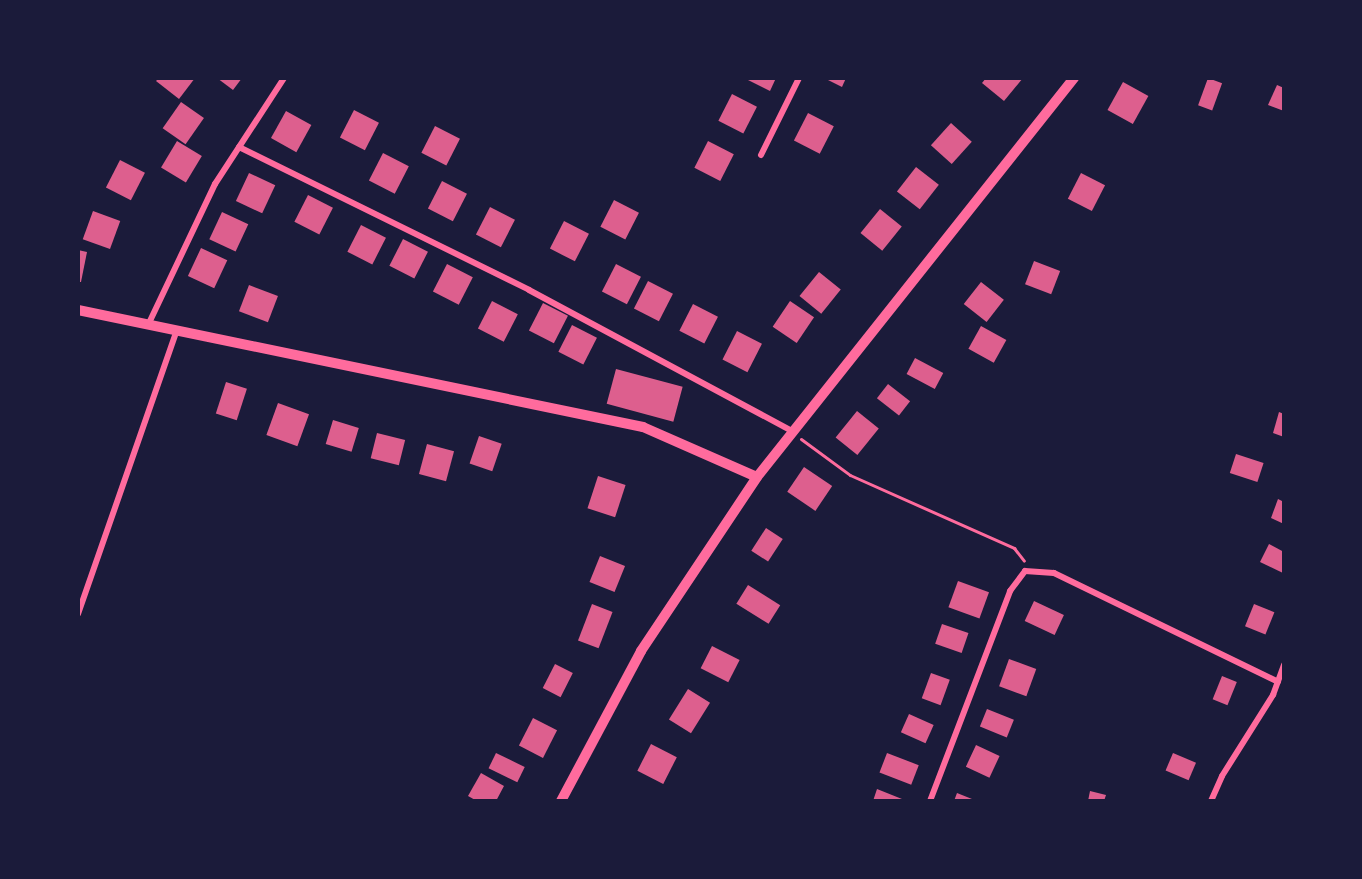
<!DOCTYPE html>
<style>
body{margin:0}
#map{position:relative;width:1362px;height:879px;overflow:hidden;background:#1b1b3a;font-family:Mulish,sans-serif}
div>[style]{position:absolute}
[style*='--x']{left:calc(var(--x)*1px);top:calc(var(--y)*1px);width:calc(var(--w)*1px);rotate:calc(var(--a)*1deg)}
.building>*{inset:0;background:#dd5f8e;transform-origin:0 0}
.path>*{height:3px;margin:-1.5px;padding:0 1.5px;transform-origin:1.5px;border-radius:1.5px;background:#ff6b9d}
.minor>*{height:6px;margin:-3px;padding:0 3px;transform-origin:3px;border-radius:3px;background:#ff6b9d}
.secondary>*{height:10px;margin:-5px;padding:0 5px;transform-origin:5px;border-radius:5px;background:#ff6b9d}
span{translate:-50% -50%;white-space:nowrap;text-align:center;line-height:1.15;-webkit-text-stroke:6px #1b1b3a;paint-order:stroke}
.frame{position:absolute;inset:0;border:80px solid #1b1b3a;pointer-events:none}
</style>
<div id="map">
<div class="building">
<i style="clip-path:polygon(159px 78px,195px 78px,179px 99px,156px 81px)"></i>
<i style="clip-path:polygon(217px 78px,242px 78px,233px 90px)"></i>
<i style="clip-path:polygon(744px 78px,776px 78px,770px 91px)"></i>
<i style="clip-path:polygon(824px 78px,846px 78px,842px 87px)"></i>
<i style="clip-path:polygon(986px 78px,1023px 78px,1004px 101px,982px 83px)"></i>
<i style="left:1208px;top:78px;width:15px;height:29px;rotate:20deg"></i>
<i style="left:1123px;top:82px;width:29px;height:32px;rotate:29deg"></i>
<i style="clip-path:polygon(1277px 85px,1284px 88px,1284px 111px,1268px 105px)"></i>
<i style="left:732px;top:94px;width:28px;height:30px;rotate:27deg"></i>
<i style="left:181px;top:102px;width:28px;height:32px;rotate:35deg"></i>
<i style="left:354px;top:110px;width:28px;height:31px;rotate:27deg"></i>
<i style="left:286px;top:111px;width:29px;height:31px;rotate:29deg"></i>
<i style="left:808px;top:113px;width:29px;height:31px;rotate:27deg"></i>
<i style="left:951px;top:123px;width:28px;height:30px;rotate:42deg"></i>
<i style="left:435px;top:126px;width:28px;height:30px;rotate:27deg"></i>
<i style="left:177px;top:141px;width:29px;height:31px;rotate:31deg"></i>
<i style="left:708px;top:141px;width:29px;height:30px;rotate:27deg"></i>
<i style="left:383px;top:153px;width:29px;height:31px;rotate:27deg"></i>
<i style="left:120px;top:160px;width:28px;height:31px;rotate:27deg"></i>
<i style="left:916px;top:167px;width:29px;height:31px;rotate:38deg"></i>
<i style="left:249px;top:173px;width:29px;height:31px;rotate:25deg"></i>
<i style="left:1081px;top:173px;width:27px;height:29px;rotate:27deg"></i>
<i style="left:442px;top:181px;width:28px;height:31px;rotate:27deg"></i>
<i style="left:308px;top:195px;width:28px;height:30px;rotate:27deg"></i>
<i style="left:614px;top:200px;width:28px;height:30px;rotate:27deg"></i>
<i style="left:490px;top:207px;width:28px;height:31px;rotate:27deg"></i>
<i style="left:880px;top:209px;width:28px;height:31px;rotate:39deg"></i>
<i style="left:93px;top:211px;width:29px;height:30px;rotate:20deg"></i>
<i style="left:222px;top:212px;width:29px;height:30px;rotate:25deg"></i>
<i style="left:564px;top:221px;width:28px;height:31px;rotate:27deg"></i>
<i style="left:361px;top:225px;width:28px;height:30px;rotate:27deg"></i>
<i style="left:403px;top:239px;width:28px;height:30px;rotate:27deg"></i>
<i style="left:201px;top:248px;width:29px;height:31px;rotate:25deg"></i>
<i style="clip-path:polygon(78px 250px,87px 252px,81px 282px,78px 282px)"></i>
<i style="left:1034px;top:261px;width:28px;height:25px;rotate:21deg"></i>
<i style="left:447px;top:264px;width:29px;height:31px;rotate:27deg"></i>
<i style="left:616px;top:264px;width:28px;height:31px;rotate:27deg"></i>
<i style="left:819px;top:272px;width:28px;height:31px;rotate:39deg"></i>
<i style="left:648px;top:281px;width:28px;height:31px;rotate:27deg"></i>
<i style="left:981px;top:282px;width:29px;height:28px;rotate:38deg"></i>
<i style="left:249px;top:285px;width:31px;height:28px;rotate:21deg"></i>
<i style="left:492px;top:301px;width:29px;height:31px;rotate:27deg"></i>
<i style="left:790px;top:301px;width:29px;height:31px;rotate:34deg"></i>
<i style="left:543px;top:303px;width:28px;height:31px;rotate:27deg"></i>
<i style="left:693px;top:304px;width:28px;height:30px;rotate:27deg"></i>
<i style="left:572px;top:325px;width:28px;height:30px;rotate:27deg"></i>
<i style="left:981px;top:326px;width:29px;height:26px;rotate:29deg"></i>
<i style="left:737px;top:331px;width:28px;height:32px;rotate:27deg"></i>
<i style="left:915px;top:358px;width:32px;height:18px;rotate:28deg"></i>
<i style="left:616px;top:369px;width:69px;height:36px;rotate:15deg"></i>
<i style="left:226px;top:382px;width:22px;height:33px;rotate:18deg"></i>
<i style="left:888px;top:384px;width:28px;height:18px;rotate:38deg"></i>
<i style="left:278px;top:403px;width:33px;height:34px;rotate:20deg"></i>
<i style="left:857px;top:411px;width:28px;height:34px;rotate:39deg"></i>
<i style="clip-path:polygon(1279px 412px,1284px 414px,1284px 437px,1273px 433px)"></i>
<i style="left:333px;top:420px;width:27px;height:25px;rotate:17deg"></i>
<i style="left:377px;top:433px;width:29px;height:26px;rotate:14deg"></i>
<i style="left:479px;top:436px;width:24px;height:29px;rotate:19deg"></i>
<i style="left:427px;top:444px;width:28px;height:31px;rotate:15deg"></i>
<i style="left:1236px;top:454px;width:29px;height:20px;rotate:18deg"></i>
<i style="left:804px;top:467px;width:34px;height:30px;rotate:34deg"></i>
<i style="left:598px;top:476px;width:29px;height:34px;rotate:18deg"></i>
<i style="clip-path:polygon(1278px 499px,1284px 502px,1284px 524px,1271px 518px)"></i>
<i style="left:766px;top:528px;width:20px;height:27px;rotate:33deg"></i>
<i style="clip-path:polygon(1269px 544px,1284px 552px,1283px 573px,1260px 562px)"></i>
<i style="left:600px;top:556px;width:27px;height:28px;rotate:22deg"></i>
<i style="left:958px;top:581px;width:33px;height:28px;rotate:20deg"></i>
<i style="left:748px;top:585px;width:38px;height:22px;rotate:32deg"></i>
<i style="left:1034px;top:601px;width:33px;height:22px;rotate:25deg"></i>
<i style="left:592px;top:604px;width:22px;height:39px;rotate:21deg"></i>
<i style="left:1254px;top:604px;width:22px;height:24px;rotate:22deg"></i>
<i style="left:942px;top:624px;width:28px;height:21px;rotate:19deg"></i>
<i style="left:712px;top:646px;width:31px;height:25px;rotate:27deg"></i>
<i style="left:1009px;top:659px;width:29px;height:29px;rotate:20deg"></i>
<i style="left:555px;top:664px;width:20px;height:27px;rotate:27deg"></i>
<i style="left:931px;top:673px;width:20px;height:27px;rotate:20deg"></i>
<i style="left:1222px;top:676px;width:16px;height:25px;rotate:22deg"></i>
<i style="left:688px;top:689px;width:26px;height:36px;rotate:32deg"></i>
<i style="left:987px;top:709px;width:29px;height:19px;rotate:22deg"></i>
<i style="left:909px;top:714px;width:27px;height:20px;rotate:24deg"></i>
<i style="left:533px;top:718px;width:27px;height:31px;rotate:27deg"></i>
<i style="left:651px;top:744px;width:29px;height:30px;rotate:27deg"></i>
<i style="left:976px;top:745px;width:26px;height:24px;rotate:25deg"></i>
<i style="left:496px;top:753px;width:32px;height:17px;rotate:26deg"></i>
<i style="left:887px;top:753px;width:34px;height:21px;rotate:21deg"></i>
<i style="left:1173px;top:753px;width:25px;height:19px;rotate:23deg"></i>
<i style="clip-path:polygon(481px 773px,504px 786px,496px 801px,477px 801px,468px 796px)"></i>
<i style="clip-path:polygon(877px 789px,907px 801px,873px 801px)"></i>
<i style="clip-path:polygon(1090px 791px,1106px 795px,1104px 801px,1088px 801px)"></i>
<i style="clip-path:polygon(957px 793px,977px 801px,954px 801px)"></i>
</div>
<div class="path">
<i style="--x:801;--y:439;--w:61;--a:36.3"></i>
<i style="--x:850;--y:475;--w:180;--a:24"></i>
<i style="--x:1014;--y:548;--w:16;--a:52"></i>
</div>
<div class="minor">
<i style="--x:239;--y:147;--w:323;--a:26.2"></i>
<i style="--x:529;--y:290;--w:296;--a:28.2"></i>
<i style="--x:761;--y:155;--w:86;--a:-63.7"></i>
<i style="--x:149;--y:323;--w:154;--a:-64.6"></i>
<i style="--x:215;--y:184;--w:126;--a:-56.9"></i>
<i style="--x:78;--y:614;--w:301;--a:-70.8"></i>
<i style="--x:930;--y:801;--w:225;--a:-69.1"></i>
<i style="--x:1010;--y:591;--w:25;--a:-53"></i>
<i style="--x:1025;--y:571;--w:29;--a:4"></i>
<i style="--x:1054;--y:573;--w:249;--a:25.9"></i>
<i style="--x:1211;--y:801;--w:27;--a:-66"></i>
<i style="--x:1222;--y:776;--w:96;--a:-57.8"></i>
<i style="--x:1273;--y:695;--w:32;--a:-70"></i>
</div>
<div class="secondary">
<i style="--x:78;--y:310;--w:577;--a:11.7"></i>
<i style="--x:643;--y:427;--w:124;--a:23.7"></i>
<i style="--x:561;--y:801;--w:170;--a:-61.9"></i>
<i style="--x:641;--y:651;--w:209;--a:-56.3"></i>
<i style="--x:757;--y:477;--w:510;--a:-51.53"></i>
</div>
<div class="frame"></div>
</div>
